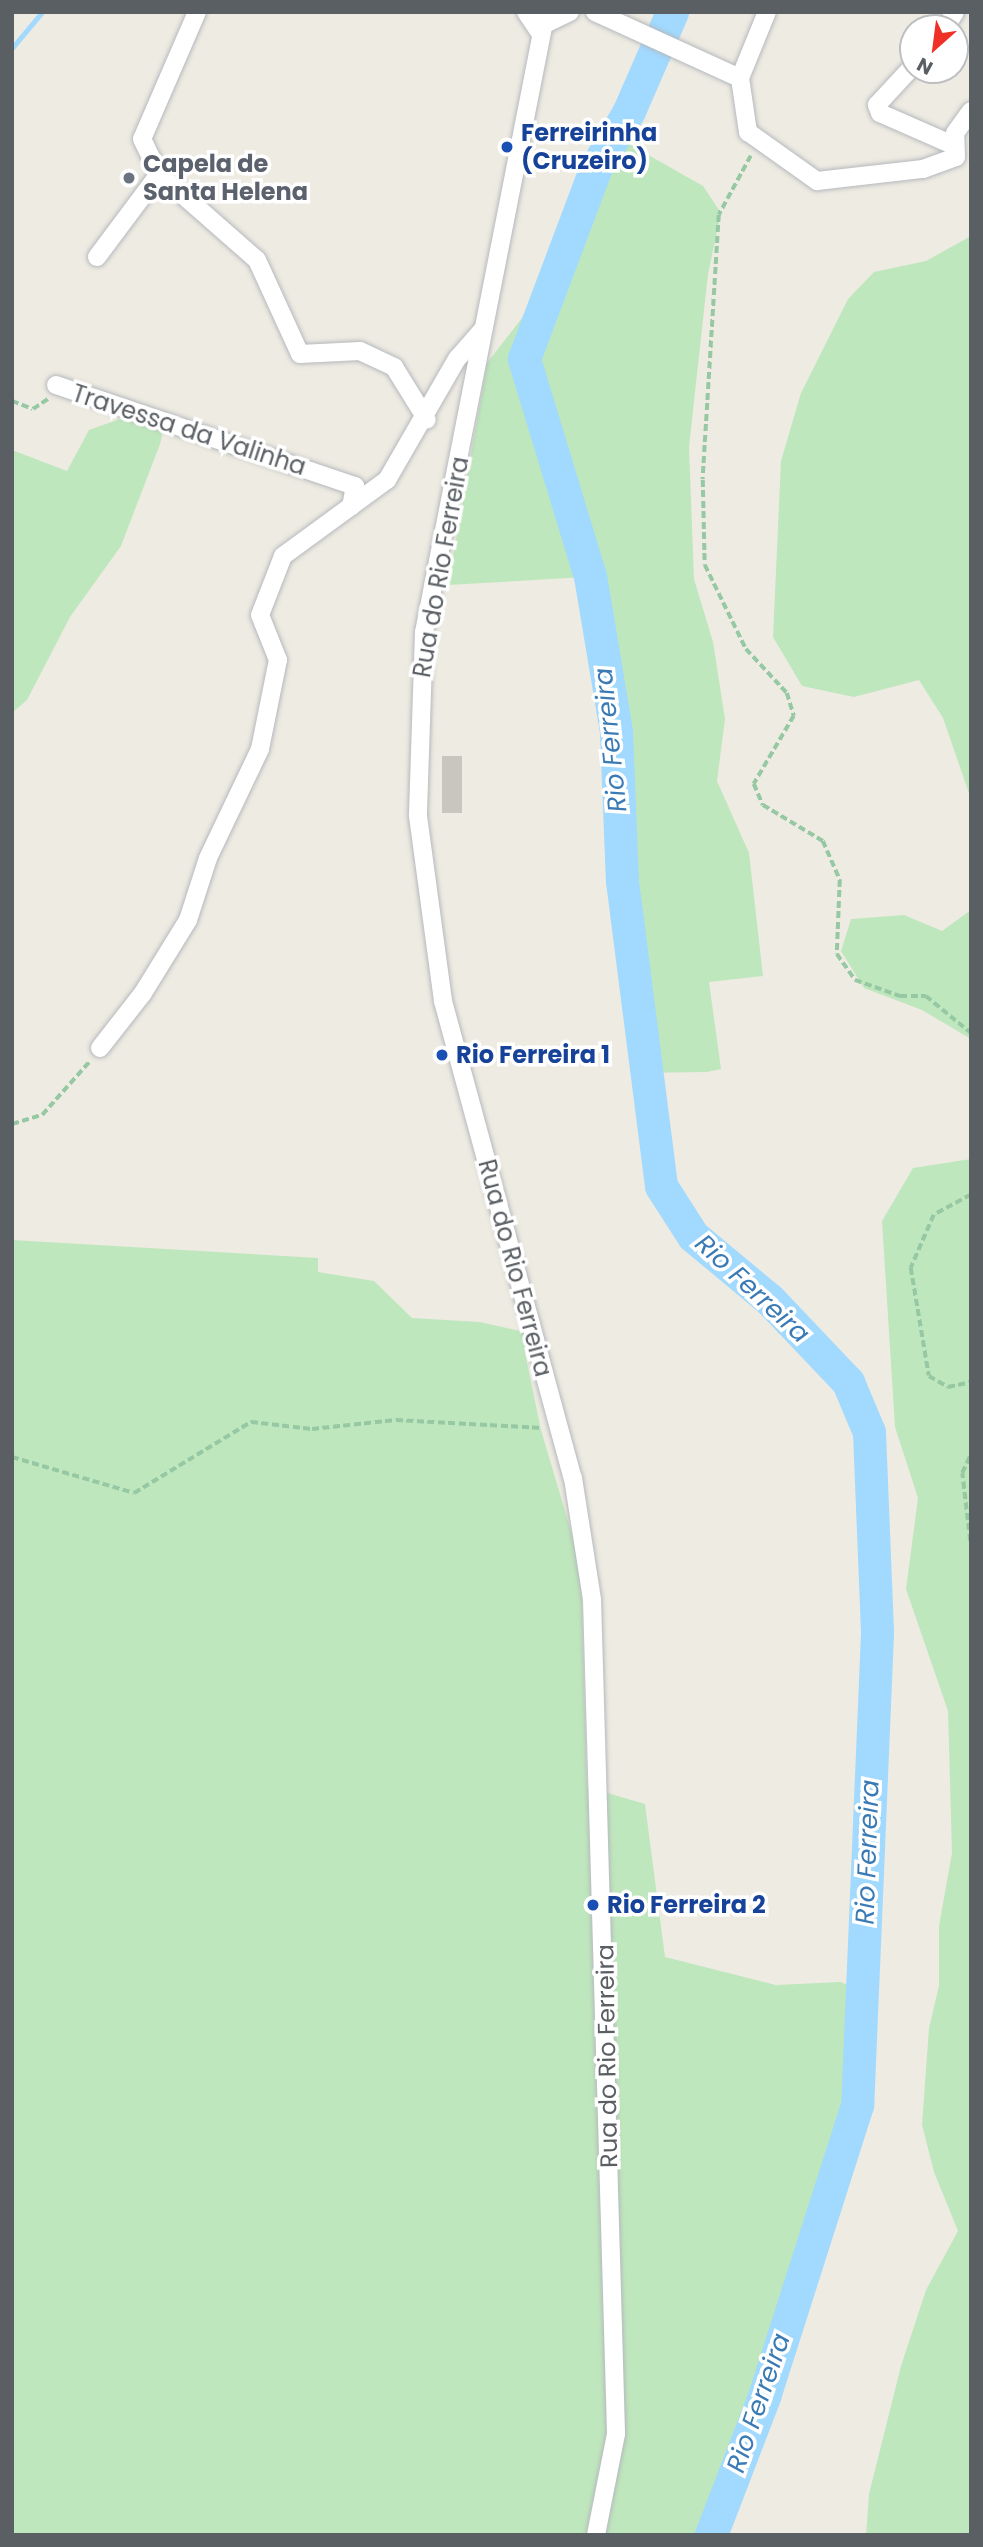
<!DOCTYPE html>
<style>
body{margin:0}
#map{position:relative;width:983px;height:2547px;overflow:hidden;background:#eeebe2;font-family:Poppins,sans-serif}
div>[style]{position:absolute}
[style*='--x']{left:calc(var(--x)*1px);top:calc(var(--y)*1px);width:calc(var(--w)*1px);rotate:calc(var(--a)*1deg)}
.green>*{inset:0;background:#bfe7bd}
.stream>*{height:5px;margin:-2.5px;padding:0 2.5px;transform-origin:2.5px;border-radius:2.5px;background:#a1d9ff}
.river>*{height:33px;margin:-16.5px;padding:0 16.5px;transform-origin:16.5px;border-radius:16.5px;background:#a1d9ff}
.building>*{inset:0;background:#c9c5bf;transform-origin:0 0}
.path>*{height:3.5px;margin-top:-1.75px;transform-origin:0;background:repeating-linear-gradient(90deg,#96c8a3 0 7px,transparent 0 10.5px)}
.roads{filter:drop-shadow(0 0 2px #b5b9bd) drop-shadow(0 0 2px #b5b9bd)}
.minor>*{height:18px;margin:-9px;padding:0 9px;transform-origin:9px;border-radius:9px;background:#fff}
.dots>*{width:19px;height:19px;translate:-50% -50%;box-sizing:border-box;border:4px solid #fff;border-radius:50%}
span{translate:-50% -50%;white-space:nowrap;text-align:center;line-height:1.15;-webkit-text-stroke:7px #fff;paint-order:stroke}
.transit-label{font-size:24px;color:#164399;font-weight:700}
.left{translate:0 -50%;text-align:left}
.worship-label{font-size:24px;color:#5b616d;font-weight:700}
.street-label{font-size:24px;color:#5a5f64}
.water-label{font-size:26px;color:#3a7ab5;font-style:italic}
.frame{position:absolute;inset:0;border:14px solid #5a5f64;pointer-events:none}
.north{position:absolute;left:899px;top:14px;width:70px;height:70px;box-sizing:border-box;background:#fff;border:2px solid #bdbfc1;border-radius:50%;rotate:208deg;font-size:19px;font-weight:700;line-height:28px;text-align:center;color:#5a5f64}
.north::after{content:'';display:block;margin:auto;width:24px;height:32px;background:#ef3027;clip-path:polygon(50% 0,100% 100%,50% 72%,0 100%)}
</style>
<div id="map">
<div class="green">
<i style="clip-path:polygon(622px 140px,703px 186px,721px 213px,708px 274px,689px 447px,694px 579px,713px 642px,725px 719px,717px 781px,749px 853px,763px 976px,709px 982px,721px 1069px,707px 1072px,638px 1073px,639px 1035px,611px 749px,618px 664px,603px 576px,448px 585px,487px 363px,522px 318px)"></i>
<i style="clip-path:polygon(971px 236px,971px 799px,943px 718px,919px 680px,854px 697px,802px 686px,773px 637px,781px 461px,801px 393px,848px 299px,874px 272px,926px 261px)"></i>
<i style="clip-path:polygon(120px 419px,164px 428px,160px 444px,121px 546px,70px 617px,27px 700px,12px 713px,12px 450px,67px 471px,89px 430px)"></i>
<i style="clip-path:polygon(971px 910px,971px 1039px,922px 1010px,864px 988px,841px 951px,851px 919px,904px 915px,942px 931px)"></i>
<i style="clip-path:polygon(971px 1159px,971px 2535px,866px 2535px,869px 2494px,901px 2366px,926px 2290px,958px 2231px,934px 2172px,922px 2125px,929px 2028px,939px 1986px,939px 1926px,952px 1853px,948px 1711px,906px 1589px,918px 1498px,895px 1427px,882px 1221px,913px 1168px)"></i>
<i style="clip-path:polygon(12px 1240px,318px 1258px,318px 1272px,374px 1281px,412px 1318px,480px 1322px,529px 1333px,525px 1353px,541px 1430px,581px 1565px,587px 1787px,645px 1804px,665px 1957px,776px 1985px,840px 1982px,876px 1995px,872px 2040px,841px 2169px,818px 2215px,823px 2250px,795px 2334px,751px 2418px,727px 2513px,706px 2535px,12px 2535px)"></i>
</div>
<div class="stream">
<i style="--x:12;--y:48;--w:47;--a:-50.2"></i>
</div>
<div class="river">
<i style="--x:672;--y:12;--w:108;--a:113.5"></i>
<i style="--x:629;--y:111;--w:65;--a:120.5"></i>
<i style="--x:596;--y:167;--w:205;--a:110.6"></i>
<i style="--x:524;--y:359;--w:227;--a:73.1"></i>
<i style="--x:590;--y:576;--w:158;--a:80.5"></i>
<i style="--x:616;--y:732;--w:149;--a:87.7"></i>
<i style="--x:622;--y:881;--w:307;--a:82.7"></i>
<i style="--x:661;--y:1186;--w:59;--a:57.4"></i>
<i style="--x:693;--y:1236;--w:99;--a:39.7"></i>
<i style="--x:769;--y:1299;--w:115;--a:46.4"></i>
<i style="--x:848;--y:1382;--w:54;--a:67.2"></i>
<i style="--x:869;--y:1432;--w:201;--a:87.7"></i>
<i style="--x:877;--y:1633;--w:472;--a:92.4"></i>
<i style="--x:857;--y:2105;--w:303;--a:107.7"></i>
<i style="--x:765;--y:2394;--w:151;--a:111"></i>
</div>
<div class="building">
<i style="left:442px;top:756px;width:20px;height:57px"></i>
</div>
<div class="path">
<i style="--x:751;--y:156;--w:67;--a:118.5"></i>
<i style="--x:719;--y:215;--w:265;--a:93.5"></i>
<i style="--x:703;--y:480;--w:85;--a:88.7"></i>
<i style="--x:705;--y:565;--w:93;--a:64"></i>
<i style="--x:746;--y:649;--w:60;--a:47"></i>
<i style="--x:787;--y:693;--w:24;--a:73"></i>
<i style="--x:794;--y:716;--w:79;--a:120.5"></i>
<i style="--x:754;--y:784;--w:23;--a:67"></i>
<i style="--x:763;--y:805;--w:70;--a:31"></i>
<i style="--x:823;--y:841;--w:43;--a:66.4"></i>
<i style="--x:840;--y:880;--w:74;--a:92.3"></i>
<i style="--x:837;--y:954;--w:32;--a:55"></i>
<i style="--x:855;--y:980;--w:48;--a:19.6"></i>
<i style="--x:900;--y:996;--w:26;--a:0"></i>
<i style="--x:926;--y:996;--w:58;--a:39.4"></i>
<i style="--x:12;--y:401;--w:22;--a:21"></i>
<i style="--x:33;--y:409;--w:18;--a:-34"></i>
<i style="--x:12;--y:1124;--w:31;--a:-17"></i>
<i style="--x:42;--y:1115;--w:72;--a:-48.4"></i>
<i style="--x:971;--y:1195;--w:42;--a:151.6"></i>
<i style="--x:934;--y:1215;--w:58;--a:113.5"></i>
<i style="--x:911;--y:1268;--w:109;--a:80.5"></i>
<i style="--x:929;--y:1376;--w:22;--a:30"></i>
<i style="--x:948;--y:1387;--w:24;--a:-12"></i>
<i style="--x:12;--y:1457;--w:127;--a:16.4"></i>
<i style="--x:134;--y:1493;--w:137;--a:-31.3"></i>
<i style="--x:251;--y:1422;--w:61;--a:6.5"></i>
<i style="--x:312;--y:1429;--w:84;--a:-6.1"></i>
<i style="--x:396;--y:1420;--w:146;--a:3.1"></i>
<i style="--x:970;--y:1541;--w:68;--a:-96.7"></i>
<i style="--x:962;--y:1473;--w:21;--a:-65"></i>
</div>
<div class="roads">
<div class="minor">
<i style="--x:197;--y:12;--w:138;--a:113.4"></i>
<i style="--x:142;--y:139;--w:39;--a:64"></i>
<i style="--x:159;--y:174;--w:130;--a:41.3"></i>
<i style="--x:257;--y:260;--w:103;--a:65.4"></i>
<i style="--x:300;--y:354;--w:60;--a:-2.9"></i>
<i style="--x:360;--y:351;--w:38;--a:25"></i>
<i style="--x:394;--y:367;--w:62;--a:58.1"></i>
<i style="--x:526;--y:12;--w:27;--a:56"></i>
<i style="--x:546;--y:12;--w:632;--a:101.13"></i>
<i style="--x:424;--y:632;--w:184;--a:91.9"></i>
<i style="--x:418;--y:816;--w:187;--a:82.3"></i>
<i style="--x:443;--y:1001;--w:494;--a:74.8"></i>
<i style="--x:573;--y:1478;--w:122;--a:81.1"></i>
<i style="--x:592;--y:1599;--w:835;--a:88.35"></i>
<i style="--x:616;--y:2434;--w:103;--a:101.2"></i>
<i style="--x:595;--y:12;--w:159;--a:24.5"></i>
<i style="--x:543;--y:25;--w:30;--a:-26"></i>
<i style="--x:945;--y:28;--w:19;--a:-58"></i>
<i style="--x:913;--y:66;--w:53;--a:132.7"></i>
<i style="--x:877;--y:105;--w:9;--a:69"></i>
<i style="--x:880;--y:113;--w:82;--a:23.7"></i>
<i style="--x:740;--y:78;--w:55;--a:81.6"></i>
<i style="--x:748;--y:132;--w:85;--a:35.4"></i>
<i style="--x:817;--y:181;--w:107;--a:-6.5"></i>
<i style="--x:923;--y:169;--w:35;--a:-20"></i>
<i style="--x:956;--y:157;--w:24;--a:-92"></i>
<i style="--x:955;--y:133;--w:27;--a:-54"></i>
<i style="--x:740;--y:78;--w:71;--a:-67.8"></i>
<i style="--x:97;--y:257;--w:104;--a:-53.2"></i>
<i style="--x:56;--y:385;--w:316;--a:18.7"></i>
<i style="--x:355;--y:486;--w:21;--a:101"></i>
<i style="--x:100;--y:1048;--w:70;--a:-52"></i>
<i style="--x:143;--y:993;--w:86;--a:-58.3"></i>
<i style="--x:188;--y:920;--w:65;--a:-72.1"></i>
<i style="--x:208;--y:858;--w:121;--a:-64.5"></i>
<i style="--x:260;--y:749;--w:91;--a:-78.6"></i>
<i style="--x:278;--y:660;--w:48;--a:-111.8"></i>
<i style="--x:260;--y:615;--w:63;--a:-68.7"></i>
<i style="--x:283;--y:556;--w:129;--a:-36.2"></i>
<i style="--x:387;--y:480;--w:140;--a:-60"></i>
<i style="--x:457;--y:359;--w:38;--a:-49"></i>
</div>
</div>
<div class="dots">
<i style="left:507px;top:147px;background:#1a4fb4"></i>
<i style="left:129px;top:178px;background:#6b7280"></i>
<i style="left:442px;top:1055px;background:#1a4fb4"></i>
<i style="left:593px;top:1905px;background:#1a4fb4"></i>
</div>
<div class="transit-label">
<span class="left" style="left:521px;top:147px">Ferreirinha<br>(Cruzeiro)</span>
<span class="left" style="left:456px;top:1055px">Rio Ferreira 1</span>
<span class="left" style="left:607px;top:1905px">Rio Ferreira 2</span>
</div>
<div class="worship-label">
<span class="left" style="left:143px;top:178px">Capela de<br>Santa Helena</span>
</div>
<div class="street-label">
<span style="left:189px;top:430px;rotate:18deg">Travessa da Valinha</span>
<span style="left:441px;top:567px;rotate:-80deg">Rua do Rio Ferreira</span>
<span style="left:515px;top:1268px;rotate:75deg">Rua do Rio Ferreira</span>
<span style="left:607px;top:2056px;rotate:-91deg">Rua do Rio Ferreira</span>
</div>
<div class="water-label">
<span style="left:611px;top:740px;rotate:-96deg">Rio Ferreira</span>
<span style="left:752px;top:1289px;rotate:43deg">Rio Ferreira</span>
<span style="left:868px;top:1852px;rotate:-88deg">Rio Ferreira</span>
<span style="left:759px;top:2403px;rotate:-71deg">Rio Ferreira</span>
</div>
<div class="frame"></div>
<div class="north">N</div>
</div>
